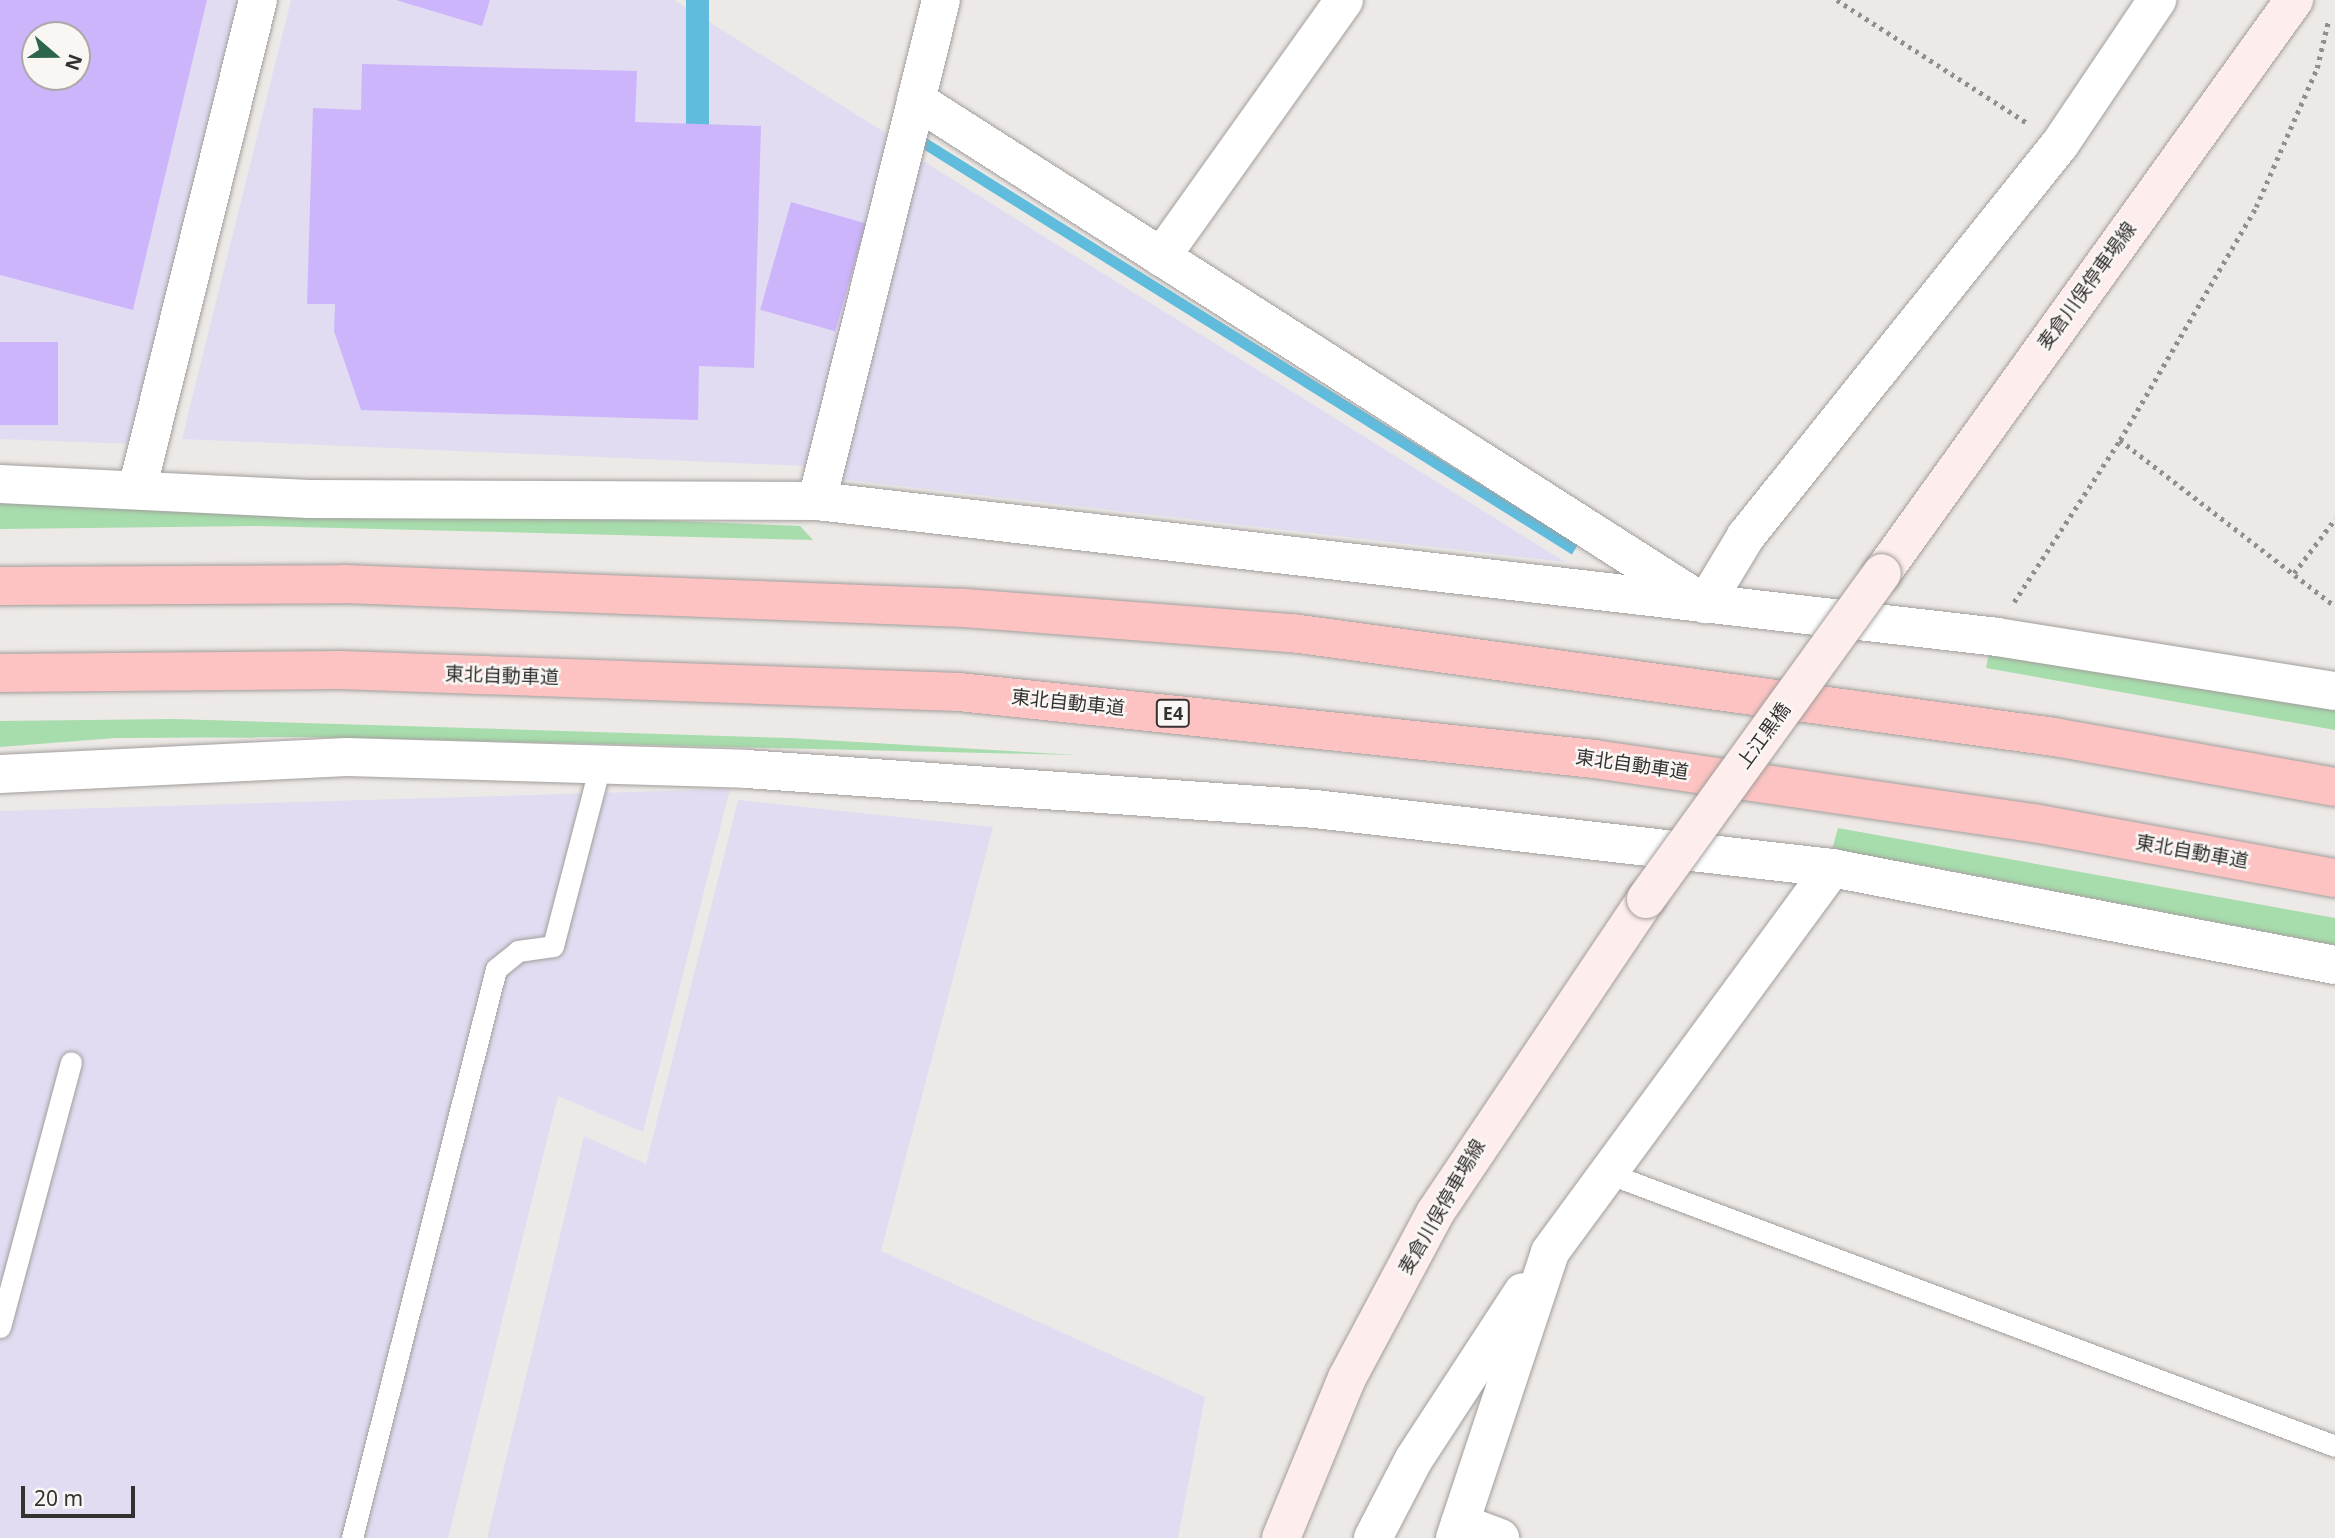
<!DOCTYPE html>
<meta charset="utf-8">
<style>
body{margin:0}
#map{position:relative;width:2335px;height:1538px;overflow:hidden;background:#ede9e6;font-family:"Noto Sans","Noto Sans JP",sans-serif}
div>[style]{position:absolute}
[style*='--x']{left:calc(var(--x)*1px);top:calc(var(--y)*1px);width:calc(var(--w)*1px);rotate:calc(var(--a)*1deg)}
.industrial>*{inset:0;background:#e2dcf2}
.green>*{inset:0;background:#a7dcac}
.water>*{inset:0;background:#60bcdd;transform-origin:0 0}
.building>*{inset:0;background:#ccb5fb;transform-origin:0 0}
.path>*{height:4.5px;margin-top:-2.25px;transform-origin:0;background:repeating-linear-gradient(90deg,#918e8c 0 3.5px,transparent 0 8.5px)}
.roads{filter:drop-shadow(0 0 2px #a29e9c) drop-shadow(0 0 2px #a29e9c)}
.service>*{height:21px;margin:-10.5px;padding:0 10.5px;transform-origin:10.5px;border-radius:10.5px;background:#fff}
.minor>*{height:38px;margin:-19px;padding:0 19px;transform-origin:19px;border-radius:19px;background:#fff}
.secondary>*{height:38px;margin:-19px;padding:0 19px;transform-origin:19px;border-radius:19px;background:#feeded}
.motorway>*{height:38px;margin:-19px;padding:0 19px;transform-origin:19px;border-radius:19px;background:#fcc3c2}
.bridges{filter:drop-shadow(0 0 2px #a29e9c) drop-shadow(0 0 2px #a29e9c)}
.secondary-bridge>*{height:38px;margin:-19px;padding:0 19px;transform-origin:19px;border-radius:19px;background:#feeded}
span{translate:-50% -50%;white-space:nowrap;text-align:center;line-height:1.15;-webkit-text-stroke:5px #faf6f4;paint-order:stroke}
.shield-label span{padding:2px 5px;background:#faf6f4;border:2px solid;border-radius:5px;-webkit-text-stroke-width:0}
.shield-label{font-size:18px;color:#343231;font-weight:700}
.street-label{font-size:19px;color:#343231}
.north{position:absolute;left:21px;top:21px;width:70px;height:70px;box-sizing:border-box;background:#faf6f4;border:2px solid #aba8a6;border-radius:50%;rotate:110deg;font-size:19px;font-weight:700;line-height:28px;text-align:center;color:#343231}
.north::after{content:'';display:block;margin:auto;width:24px;height:32px;background:#2c644c;clip-path:polygon(50% 0,100% 100%,50% 72%,0 100%)}
.scale{position:absolute;left:21px;top:1486px;width:114px;height:32px;box-sizing:border-box;border:4px solid #343231;border-top:0;padding-left:9px;font-size:21px;line-height:24px;white-space:nowrap;color:#343231;-webkit-text-stroke:5px #faf6f4;paint-order:stroke}
</style>
<div id="map">
<div class="industrial">
<i style="clip-path:polygon(evenodd,0 0,241px 0,134px 444px,0 439px,0 0,35px 35px,77px 35px,77px 77px,35px 77px,35px 35px)"></i>
<i style="clip-path:polygon(291px 0,674px 0,889px 135px,807px 466px,182px 439px)"></i>
<i style="clip-path:polygon(915px 156px,1565px 562px,839px 479px)"></i>
<i style="clip-path:polygon(730px 789px,643px 1132px,558px 1096px,448px 1538px,0 1538px,0 811px)"></i>
<i style="clip-path:polygon(738px 800px,993px 827px,881px 1251px,1205px 1397px,1178px 1538px,487px 1538px,584px 1136px,646px 1164px)"></i>
</div>
<div class="green">
<i style="clip-path:polygon(0 494px,800px 526px,813px 540px,258px 526px,0 529px)"></i>
<i style="clip-path:polygon(1989px 654px,2335px 707px,2335px 730px,1986px 668px)"></i>
<i style="clip-path:polygon(174px 719px,790px 738px,1077px 755px,303px 737px,115px 738px,0 747px,0 721px)"></i>
<i style="clip-path:polygon(1838px 828px,2335px 918px,2335px 945px,1911px 863px,1830px 857px)"></i>
</div>
<div class="water">
<i style="left:686px;top:0;width:23px;height:236px"></i>
<i style="left:923px;top:136px;width:772px;height:11px;rotate:32deg"></i>
</div>
<div class="building">
<i style="clip-path:polygon(evenodd,0 0,207px 0,133px 310px,0 275px,0 0,35px 35px,77px 35px,77px 77px,35px 77px,35px 35px)"></i>
<i style="clip-path:polygon(396px 0,490px 0,482px 26px)"></i>
<i style="clip-path:polygon(362px 64px,637px 71px,635px 122px,761px 126px,754px 368px,699px 366px,698px 420px,361px 410px,334px 331px,335px 304px,307px 304px,313px 108px,361px 110px)"></i>
<i style="left:791px;top:202px;width:78px;height:112px;rotate:16deg"></i>
<i style="left:0;top:342px;width:58px;height:83px"></i>
</div>
<div class="path">
<i style="--x:1837;--y:0;--w:226;--a:32.9"></i>
<i style="--x:2120;--y:440;--w:272;--a:37.7"></i>
<i style="--x:2294;--y:573;--w:68;--a:-52.8"></i>
<i style="--x:2014;--y:602;--w:194;--a:-56.8"></i>
<i style="--x:2120;--y:440;--w:270;--a:-59.7"></i>
<i style="--x:2256;--y:207;--w:152;--a:-66.3"></i>
<i style="--x:2317;--y:68;--w:47;--a:-76.6"></i>
</div>
<div class="roads">
<div class="service">
<i style="--x:1610;--y:1174;--w:774;--a:20.56"></i>
<i style="--x:0;--y:1327;--w:274;--a:-75"></i>
<i style="--x:352;--y:1538;--w:587;--a:-75.8"></i>
<i style="--x:496;--y:969;--w:28;--a:-39"></i>
<i style="--x:518;--y:951;--w:35;--a:-8"></i>
<i style="--x:553;--y:946;--w:187;--a:-75.4"></i>
</div>
<div class="minor">
<i style="--x:916;--y:100;--w:936;--a:32.57"></i>
<i style="--x:1705;--y:604;--w:79;--a:-58.9"></i>
<i style="--x:1746;--y:536;--w:502;--a:-51.3"></i>
<i style="--x:2060;--y:144;--w:174;--a:-56"></i>
<i style="--x:1161;--y:257;--w:315;--a:-54.5"></i>
<i style="--x:0;--y:484;--w:309;--a:2.8"></i>
<i style="--x:309;--y:499;--w:508;--a:0.23"></i>
<i style="--x:817;--y:501;--w:1188;--a:6.57"></i>
<i style="--x:1997;--y:637;--w:342;--a:9.1"></i>
<i style="--x:137;--y:490;--w:505;--a:-76.13"></i>
<i style="--x:817;--y:501;--w:516;--a:-76.1"></i>
<i style="--x:0;--y:774;--w:347;--a:-2.8"></i>
<i style="--x:347;--y:757;--w:399;--a:1.7"></i>
<i style="--x:746;--y:769;--w:570;--a:4.02"></i>
<i style="--x:1315;--y:809;--w:520;--a:6.51"></i>
<i style="--x:1832;--y:868;--w:512;--a:10.92"></i>
<i style="--x:1460;--y:1523;--w:43;--a:20.6"></i>
<i style="--x:1373;--y:1538;--w:89;--a:-62.6"></i>
<i style="--x:1414;--y:1459;--w:199;--a:-56.9"></i>
<i style="--x:1455;--y:1538;--w:301;--a:-71.6"></i>
<i style="--x:1550;--y:1252;--w:476;--a:-53.7"></i>
</div>
<div class="secondary">
<i style="--x:1882;--y:573;--w:706;--a:-54.28"></i>
<i style="--x:1281;--y:1538;--w:173;--a:-67.6"></i>
<i style="--x:1347;--y:1378;--w:187;--a:-61.9"></i>
<i style="--x:1435;--y:1213;--w:378;--a:-56.1"></i>
</div>
<div class="motorway">
<i style="--x:0;--y:586;--w:345;--a:-0.3"></i>
<i style="--x:345;--y:584;--w:619;--a:2.22"></i>
<i style="--x:964;--y:608;--w:329;--a:4.4"></i>
<i style="--x:1292;--y:633;--w:769;--a:7.77"></i>
<i style="--x:2054;--y:737;--w:285;--a:10.1"></i>
<i style="--x:0;--y:673;--w:341;--a:-0.5"></i>
<i style="--x:341;--y:670;--w:618;--a:2.04"></i>
<i style="--x:959;--y:692;--w:639;--a:6.02"></i>
<i style="--x:1594;--y:759;--w:445;--a:8.3"></i>
<i style="--x:2034;--y:823;--w:306;--a:10.4"></i>
</div>
</div>
<div class="bridges">
<div class="secondary-bridge">
<i style="--x:1646;--y:899;--w:402;--a:-54.1"></i>
</div>
</div>
<div class="shield-label">
<span style="left:1173px;top:713px">E4</span>
</div>
<div class="street-label">
<span style="left:2087px;top:286px;rotate:-54deg">麦倉川俣停車場線</span>
<span style="left:502px;top:676px;rotate:2deg">東北自動車道</span>
<span style="left:1068px;top:703px;rotate:6deg">東北自動車道</span>
<span style="left:1764px;top:736px;rotate:-54deg">上江黒橋</span>
<span style="left:1632px;top:765px;rotate:8deg">東北自動車道</span>
<span style="left:2192px;top:852px;rotate:10deg">東北自動車道</span>
<span style="left:1442px;top:1207px;rotate:-60deg">麦倉川俣停車場線</span>
</div>
<div class="north">N</div>
<div class="scale">20 m</div>
</div>
